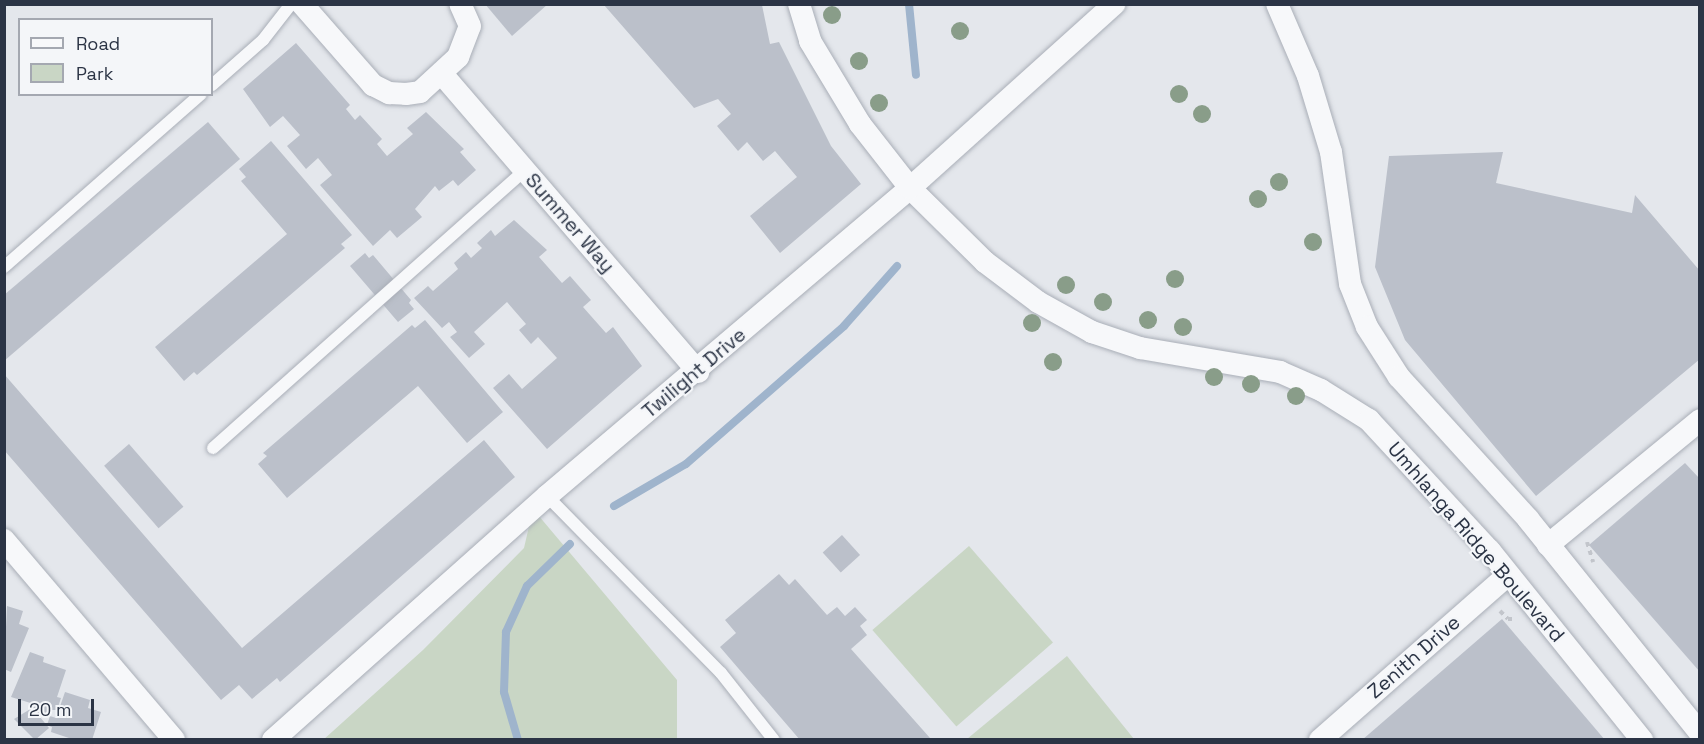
<!DOCTYPE html>
<style>
body{margin:0}
#map{position:relative;width:1704px;height:744px;overflow:hidden;background:#e4e7ec;font-family:"Space Grotesk",sans-serif}
div>[style]{position:absolute}
[style*='--x']{left:calc(var(--x)*1px);top:calc(var(--y)*1px);width:calc(var(--w)*1px);rotate:calc(var(--a)*1deg)}
.green>*{inset:0;background:#c9d6c5;transform-origin:0 0}
.stream>*{height:8px;margin:-4px;padding:0 4px;transform-origin:4px;border-radius:4px;background:#9fb4cc}
.building>*{inset:0;background:#bbc0ca;transform-origin:0 0}
.path>*{height:4px;margin-top:-2px;transform-origin:0;background:repeating-linear-gradient(90deg,#c2c5cb 0 4.5px,transparent 0 9px)}
.roads{filter:drop-shadow(0 0 2px #a9aeb7) drop-shadow(0 0 2px #a9aeb7)}
.lane>*{height:12px;margin:-6px;padding:0 6px;transform-origin:6px;border-radius:6px;background:#f7f8fa}
.street>*{height:22px;margin:-11px;padding:0 11px;transform-origin:11px;border-radius:11px;background:#f7f8fa}
.trees>*{width:18px;height:18px;margin:-9px;border-radius:50%;background:#899d89}
span{translate:-50% -50%;white-space:nowrap;text-align:center;line-height:1.15;-webkit-text-stroke:4.5px #f4f6f9;paint-order:stroke}
.street-label{font-size:20px;color:#2b3445}
.frame{position:absolute;inset:0;border:6px solid #2b3445;pointer-events:none}
.legend{position:absolute;left:18px;top:18px;width:195px;height:78px;box-sizing:border-box;background:#f4f6f9;border:2px solid #a4a8b1;margin:0;padding:8px 10px;list-style:none;font-size:18px;color:#2b3445}
.legend li{display:flex;align-items:center;gap:12px;height:30px}
.legend b{width:30px;border:2px solid #a4a8b1}
.scale{position:absolute;left:18px;top:699px;width:76px;height:27px;box-sizing:border-box;border:3px solid #2b3445;border-top:0;padding-left:8px;font-size:18px;line-height:21px;white-space:nowrap;color:#2b3445;-webkit-text-stroke:4px #f4f6f9;paint-order:stroke}
</style>
<div id="map">
<div class="green">
<i style="clip-path:polygon(533px 509px,677px 680px,677px 739px,323px 740px,423px 650px,524px 548px)"></i>
<i style="left:969px;top:546px;width:128px;height:128px;rotate:49deg"></i>
<i style="clip-path:polygon(1067px 656px,1134px 739px,967px 739px)"></i>
</div>
<div class="stream">
<i style="--x:909;--y:4;--w:71;--a:84.4"></i>
<i style="--x:614;--y:506;--w:83;--a:-30.3"></i>
<i style="--x:686;--y:464;--w:210;--a:-41.1"></i>
<i style="--x:844;--y:326;--w:80;--a:-48.5"></i>
<i style="--x:518;--y:740;--w:50;--a:-106.3"></i>
<i style="--x:504;--y:692;--w:60;--a:-88.1"></i>
<i style="--x:506;--y:632;--w:51;--a:-65.5"></i>
<i style="--x:527;--y:586;--w:60;--a:-44.3"></i>
</div>
<div class="building">
<i style="clip-path:polygon(485px 4px,548px 4px,512px 36px)"></i>
<i style="clip-path:polygon(604px 5px,762px 5px,770px 44px,779px 42px,831px 146px,861px 184px,780px 253px,750px 216px,797px 177px,775px 151px,763px 161px,747px 142px,738px 151px,717px 126px,731px 114px,718px 99px,694px 108px)"></i>
<i style="clip-path:polygon(296px 43px,350px 105px,346px 109px,355px 120px,360px 115px,382px 139px,377px 144px,387px 156px,413px 134px,407px 128px,426px 112px,464px 149px,460px 152px,476px 170px,458px 186px,453px 180px,439px 191px,435px 186px,415px 209px,422px 217px,397px 238px,390px 230px,373px 246px,320px 185px,332px 175px,318px 158px,306px 169px,287px 146px,300px 135px,283px 116px,270px 127px,243px 89px)"></i>
<i style="clip-path:polygon(208px 122px,240px 159px,4px 361px,4px 295px)"></i>
<i style="clip-path:polygon(271px 141px,352px 235px,341px 244px,345px 248px,197px 375px,194px 372px,184px 381px,155px 347px,287px 234px,241px 181px,246px 177px,239px 169px)"></i>
<i style="clip-path:polygon(1503px 152px,1496px 183px,1632px 213px,1635px 195px,1700px 271px,1700px 359px,1536px 496px,1405px 340px,1375px 267px,1389px 156px)"></i>
<i style="clip-path:polygon(514px 220px,547px 250px,539px 257px,562px 283px,570px 276px,591px 300px,583px 307px,606px 333px,613px 327px,642px 366px,547px 449px,493px 388px,509px 374px,522px 389px,557px 358px,538px 337px,531px 344px,519px 330px,526px 324px,507px 302px,474px 332px,485px 344px,469px 358px,450px 337px,457px 332px,449px 322px,442px 328px,414px 298px,428px 286px,433px 291px,458px 269px,454px 263px,466px 252px,471px 258px,482px 248px,477px 243px,491px 230px,495px 236px)"></i>
<i style="clip-path:polygon(365px 253px,369px 258px,373px 255px,411px 300px,409px 303px,414px 309px,398px 322px,350px 266px)"></i>
<i style="clip-path:polygon(425px 320px,503px 412px,467px 443px,418px 386px,287px 498px,258px 464px,267px 456px,263px 453px,412px 325px,415px 328px)"></i>
<i style="clip-path:polygon(4px 374px,242px 648px,484px 440px,515px 477px,280px 682px,277px 678px,252px 699px,239px 685px,221px 700px,4px 450px)"></i>
<i style="left:129px;top:444px;width:83px;height:33px;rotate:49deg"></i>
<i style="clip-path:polygon(1685px 463px,1700px 479px,1700px 672px,1589px 545px)"></i>
<i style="left:842px;top:535px;width:27px;height:26px;rotate:48deg"></i>
<i style="clip-path:polygon(779px 574px,789px 585px,795px 579px,827px 615px,837px 607px,845px 616px,855px 607px,867px 620px,860px 626px,867px 635px,851px 649px,930px 738px,800px 740px,720px 647px,736px 633px,725px 620px)"></i>
<i style="clip-path:polygon(7px 606px,23px 611px,19px 624px,29px 628px,11px 672px,4px 669px)"></i>
<i style="clip-path:polygon(1502px 619px,1605px 740px,1362px 740px)"></i>
<i style="clip-path:polygon(30px 652px,44px 657px,43px 662px,66px 670px,57px 697px,61px 698px,57px 710px,49px 710px,40px 717px,49px 728px,35px 740px,14px 719px,37px 705px,11px 697px)"></i>
<i style="clip-path:polygon(65px 692px,90px 700px,88px 708px,101px 712px,92px 740px,75px 740px,51px 732px,52px 727px,47px 725px,50px 716px,56px 718px)"></i>
</div>
<div class="path">
<i style="--x:1587;--y:542;--w:21;--a:73"></i>
<i style="--x:1500;--y:611;--w:11;--a:45"></i>
<i style="--x:1508;--y:619;--w:8;--a:0"></i>
</div>
<div class="roads">
<div class="lane">
<i style="--x:212;--y:85;--w:68;--a:-41.4"></i>
<i style="--x:263;--y:40;--w:46;--a:-52.1"></i>
<i style="--x:4;--y:267;--w:262;--a:-41.3"></i>
<i style="--x:213;--y:448;--w:418;--a:-41.7"></i>
<i style="--x:547;--y:496;--w:248;--a:45.5"></i>
<i style="--x:721;--y:673;--w:85;--a:51.7"></i>
</div>
<div class="street">
<i style="--x:302;--y:4;--w:108;--a:48.8"></i>
<i style="--x:373;--y:85;--w:18;--a:27"></i>
<i style="--x:389;--y:93;--w:17;--a:3"></i>
<i style="--x:406;--y:94;--w:14;--a:-8"></i>
<i style="--x:420;--y:92;--w:52;--a:-42.6"></i>
<i style="--x:458;--y:57;--w:33;--a:-69"></i>
<i style="--x:470;--y:26;--w:24;--a:-114"></i>
<i style="--x:799;--y:4;--w:39;--a:73"></i>
<i style="--x:810;--y:41;--w:97;--a:58.9"></i>
<i style="--x:860;--y:124;--w:81;--a:52"></i>
<i style="--x:910;--y:188;--w:105;--a:44.6"></i>
<i style="--x:985;--y:262;--w:66;--a:37"></i>
<i style="--x:1038;--y:302;--w:62;--a:29.1"></i>
<i style="--x:1092;--y:332;--w:51;--a:18.4"></i>
<i style="--x:1140;--y:348;--w:142;--a:9.7"></i>
<i style="--x:1280;--y:372;--w:45;--a:23.7"></i>
<i style="--x:1321;--y:390;--w:57;--a:32"></i>
<i style="--x:1369;--y:420;--w:178;--a:47.3"></i>
<i style="--x:1490;--y:551;--w:243;--a:51.2"></i>
<i style="--x:1277;--y:4;--w:78;--a:66.7"></i>
<i style="--x:1308;--y:76;--w:79;--a:73.2"></i>
<i style="--x:1331;--y:152;--w:133;--a:81.8"></i>
<i style="--x:1350;--y:284;--w:46;--a:68.4"></i>
<i style="--x:1367;--y:327;--w:59;--a:57.4"></i>
<i style="--x:1399;--y:377;--w:192;--a:47.7"></i>
<i style="--x:1528;--y:519;--w:275;--a:51.2"></i>
<i style="--x:442;--y:74;--w:393;--a:49.3"></i>
<i style="--x:4;--y:540;--w:262;--a:49.6"></i>
<i style="--x:1548;--y:545;--w:197;--a:-39.4"></i>
<i style="--x:273;--y:740;--w:367;--a:-41.7"></i>
<i style="--x:547;--y:496;--w:476;--a:-40.3"></i>
<i style="--x:910;--y:188;--w:275;--a:-42"></i>
<i style="--x:1320;--y:740;--w:250;--a:-41.3"></i>
</div>
</div>
<div class="trees">
<i style="left:832px;top:15px"></i>
<i style="left:960px;top:31px"></i>
<i style="left:859px;top:61px"></i>
<i style="left:1179px;top:94px"></i>
<i style="left:879px;top:103px"></i>
<i style="left:1202px;top:114px"></i>
<i style="left:1279px;top:182px"></i>
<i style="left:1258px;top:199px"></i>
<i style="left:1313px;top:242px"></i>
<i style="left:1175px;top:279px"></i>
<i style="left:1066px;top:285px"></i>
<i style="left:1103px;top:302px"></i>
<i style="left:1148px;top:320px"></i>
<i style="left:1032px;top:323px"></i>
<i style="left:1183px;top:327px"></i>
<i style="left:1053px;top:362px"></i>
<i style="left:1214px;top:377px"></i>
<i style="left:1251px;top:384px"></i>
<i style="left:1296px;top:396px"></i>
</div>
<div class="street-label">
<span style="left:570px;top:223px;rotate:49deg">Summer Way</span>
<span style="left:694px;top:373px;rotate:-40deg">Twilight Drive</span>
<span style="left:1476px;top:542px;rotate:49deg">Umhlanga Ridge Boulevard</span>
<span style="left:1414px;top:657px;rotate:-41deg">Zenith Drive</span>
</div>
<div class="frame"></div>
<ul class="legend">
<li><b style="height:8px;background:#f7f8fa"></b>Road</li>
<li><b style="height:16px;background:#c9d6c5"></b>Park</li>
</ul>
<div class="scale">20 m</div>
</div>
